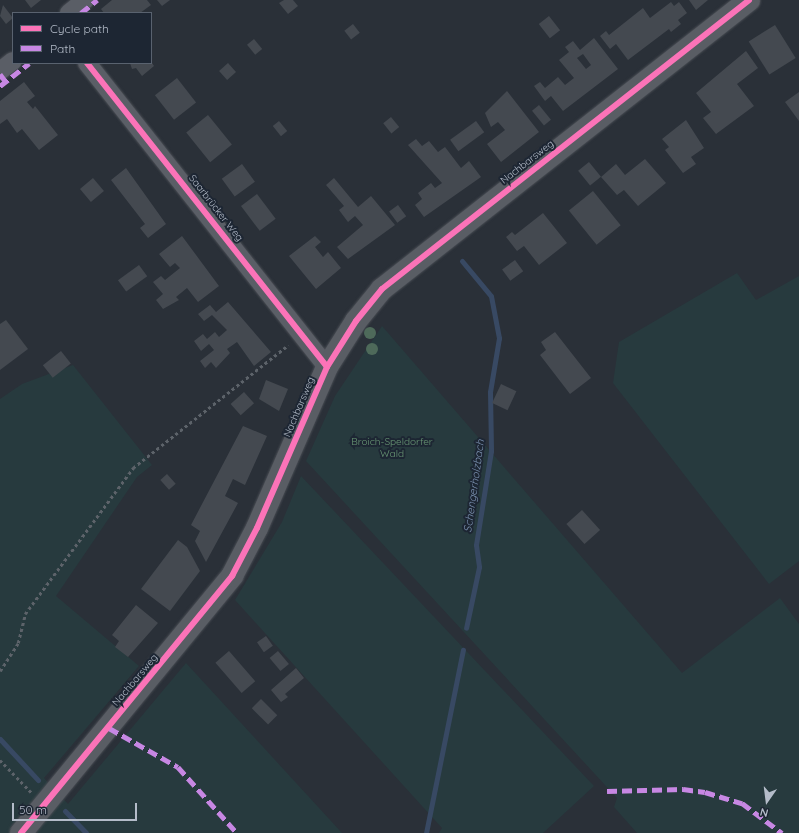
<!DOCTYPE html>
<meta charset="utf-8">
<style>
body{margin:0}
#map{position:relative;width:799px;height:833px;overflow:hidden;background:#2a3038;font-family:Quicksand,sans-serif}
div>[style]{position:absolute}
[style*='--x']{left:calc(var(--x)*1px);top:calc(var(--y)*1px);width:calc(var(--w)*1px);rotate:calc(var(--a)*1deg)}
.green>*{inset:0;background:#273a3e}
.stream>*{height:5px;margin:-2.5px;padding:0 2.5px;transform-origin:2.5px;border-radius:2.5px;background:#384963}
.building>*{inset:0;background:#444950;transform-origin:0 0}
.path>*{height:2.5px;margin-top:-1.25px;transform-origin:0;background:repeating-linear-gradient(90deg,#5d636a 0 3px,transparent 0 6px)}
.roads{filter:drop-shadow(0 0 1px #484c53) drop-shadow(0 0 1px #484c53)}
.street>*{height:18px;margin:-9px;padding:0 9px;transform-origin:9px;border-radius:9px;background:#5a5e66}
.secondary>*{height:22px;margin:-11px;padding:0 11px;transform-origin:11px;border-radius:11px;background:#595d64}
.quiet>*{height:5px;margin-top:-2.5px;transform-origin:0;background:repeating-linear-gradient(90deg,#c787e3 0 10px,transparent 0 15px)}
.cycleway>*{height:6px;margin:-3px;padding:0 3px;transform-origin:3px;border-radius:3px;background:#fb73b8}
.trees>*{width:12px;height:12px;margin:-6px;border-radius:50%;background:#4e6a5a}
span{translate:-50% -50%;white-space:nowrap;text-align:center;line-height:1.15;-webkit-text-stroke:4px #1d2633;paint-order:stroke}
.street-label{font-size:10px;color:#b4bcc9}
.park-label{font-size:10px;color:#6b9a76}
.water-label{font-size:11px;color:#7c92b1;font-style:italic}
.legend{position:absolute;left:12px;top:12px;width:140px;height:52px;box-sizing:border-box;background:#1d2633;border:1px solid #59626f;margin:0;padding:5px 7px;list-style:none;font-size:12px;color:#b4bcc9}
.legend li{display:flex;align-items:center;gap:8px;height:20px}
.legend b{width:20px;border:1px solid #59626f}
.north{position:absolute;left:747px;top:781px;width:40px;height:40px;-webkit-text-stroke:3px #1d2633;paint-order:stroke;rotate:194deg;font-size:11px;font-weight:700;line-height:16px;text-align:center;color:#b4bcc9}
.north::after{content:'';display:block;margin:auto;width:14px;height:18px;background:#b4bcc9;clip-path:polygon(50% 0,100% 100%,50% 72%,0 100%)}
.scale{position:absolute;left:12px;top:803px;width:125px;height:18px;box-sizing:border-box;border:2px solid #b4bcc9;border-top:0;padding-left:5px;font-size:12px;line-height:14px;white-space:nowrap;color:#b4bcc9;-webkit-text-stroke:3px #1d2633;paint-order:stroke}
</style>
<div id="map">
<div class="green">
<i style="clip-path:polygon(737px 273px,756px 300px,799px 276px,799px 561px,769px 584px,613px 383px,619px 342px)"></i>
<i style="clip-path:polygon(382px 326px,682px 673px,780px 598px,799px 624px,799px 833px,637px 833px,614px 807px,617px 798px,306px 461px,335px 396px)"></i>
<i style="clip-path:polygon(73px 365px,152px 465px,137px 477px,56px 596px,139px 666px,44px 778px,68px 804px,186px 663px,342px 833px,0 833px,0 399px,22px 384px)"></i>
<i style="clip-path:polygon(301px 476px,594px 786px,543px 833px,439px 833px,442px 828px,235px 600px,282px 522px)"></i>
</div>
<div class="stream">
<i style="--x:462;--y:261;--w:45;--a:50.4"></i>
<i style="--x:491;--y:296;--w:43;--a:79.2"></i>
<i style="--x:499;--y:338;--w:55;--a:99.5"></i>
<i style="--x:490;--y:392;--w:59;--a:89"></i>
<i style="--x:491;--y:451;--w:95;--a:99.1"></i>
<i style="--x:476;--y:545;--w:22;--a:82"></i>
<i style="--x:479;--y:567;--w:62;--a:102"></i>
<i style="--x:0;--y:739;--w:56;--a:47.2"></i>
<i style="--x:65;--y:811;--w:30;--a:46"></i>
<i style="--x:426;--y:833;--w:187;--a:-78.6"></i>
</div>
<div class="building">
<i style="clip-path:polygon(25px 0,41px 0,31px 8px)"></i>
<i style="clip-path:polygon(112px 0,147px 0,151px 5px,140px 13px,104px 13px,101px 9px)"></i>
<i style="clip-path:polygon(157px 0,170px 0,162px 6px)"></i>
<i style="clip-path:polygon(284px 0,293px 0,298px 6px,288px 14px,279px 3px)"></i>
<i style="clip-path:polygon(689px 0,708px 0,696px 10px)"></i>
<i style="clip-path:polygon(671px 2px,674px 6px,679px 2px,687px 13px,678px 20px,681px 24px,671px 32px,669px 29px,628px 60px,616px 44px,610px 49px,600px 36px,606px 31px,609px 35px,643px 8px,650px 18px)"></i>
<i style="clip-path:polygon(3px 5px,13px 18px,6px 24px,0 16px)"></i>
<i style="left:549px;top:16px;width:18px;height:13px;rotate:52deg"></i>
<i style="left:353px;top:24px;width:11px;height:11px;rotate:52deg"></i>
<i style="left:775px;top:25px;width:39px;height:31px;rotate:58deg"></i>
<i style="clip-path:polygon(evenodd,594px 38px,618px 69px,563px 111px,551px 96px,545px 101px,534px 86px,540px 82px,545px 88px,558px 77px,565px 85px,574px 78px,559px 60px,569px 52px,565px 47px,573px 41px,580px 50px,594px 38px,583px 54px,591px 65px,586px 69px,577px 58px,583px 54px)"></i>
<i style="left:254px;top:39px;width:13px;height:9px;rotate:51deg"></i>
<i style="clip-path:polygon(746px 51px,758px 68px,737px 84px,754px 106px,716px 134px,703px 118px,711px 112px,696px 93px)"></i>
<i style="clip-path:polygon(130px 63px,152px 63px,154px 66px,142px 76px,136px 68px,132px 69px)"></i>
<i style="left:228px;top:63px;width:12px;height:12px;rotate:48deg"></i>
<i style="left:177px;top:78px;width:31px;height:28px;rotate:52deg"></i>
<i style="clip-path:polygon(24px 82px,35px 96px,27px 102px,33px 109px,35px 106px,58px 135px,39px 150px,22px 129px,17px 133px,7px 119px,0 124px,0 101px)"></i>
<i style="clip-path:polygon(507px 91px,539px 132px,501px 162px,487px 144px,505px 130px,498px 122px,491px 127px,485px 113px)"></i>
<i style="clip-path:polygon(799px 92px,799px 121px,785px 102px)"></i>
<i style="left:539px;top:105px;width:19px;height:9px;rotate:51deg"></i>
<i style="left:208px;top:115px;width:38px;height:28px;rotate:51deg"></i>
<i style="left:391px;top:117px;width:13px;height:10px;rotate:51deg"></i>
<i style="clip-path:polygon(686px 120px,704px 148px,691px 157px,696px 164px,683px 173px,665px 150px,669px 147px,662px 139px)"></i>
<i style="left:279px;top:121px;width:13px;height:8px;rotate:51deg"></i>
<i style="left:476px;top:121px;width:14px;height:32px;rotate:54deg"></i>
<i style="clip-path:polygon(416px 139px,422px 146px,429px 141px,438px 152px,445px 147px,461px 168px,469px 161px,481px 177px,424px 217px,415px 205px,422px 199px,418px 193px,431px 183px,435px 188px,442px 183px,408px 145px)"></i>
<i style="clip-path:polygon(645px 159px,666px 183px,638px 206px,624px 190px,617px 195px,601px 177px,616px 164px,625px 175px)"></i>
<i style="left:589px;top:162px;width:19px;height:14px;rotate:51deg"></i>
<i style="left:242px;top:164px;width:22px;height:25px;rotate:54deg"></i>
<i style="clip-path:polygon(126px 168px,166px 224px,148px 238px,140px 228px,145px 224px,111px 180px)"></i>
<i style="left:93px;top:178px;width:17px;height:17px;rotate:50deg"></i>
<i style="clip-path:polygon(334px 178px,358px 207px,371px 196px,395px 225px,348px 259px,337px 247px,363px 225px,355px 216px,348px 222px,339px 210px,344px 206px,326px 185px)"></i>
<i style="left:593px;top:191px;width:44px;height:31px;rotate:51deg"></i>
<i style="left:257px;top:194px;width:31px;height:20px;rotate:53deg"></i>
<i style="left:398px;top:205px;width:14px;height:11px;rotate:54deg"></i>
<i style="clip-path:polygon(543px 213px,567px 243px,539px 265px,524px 246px,517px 251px,506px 237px,512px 232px,515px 235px)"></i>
<i style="clip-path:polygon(182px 236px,219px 286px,198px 302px,187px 288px,176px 297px,179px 300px,163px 309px,156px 300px,163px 294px,153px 282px,161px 276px,165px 280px,180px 268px,175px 263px,170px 267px,159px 254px)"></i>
<i style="clip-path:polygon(315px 236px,321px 242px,315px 247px,323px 257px,328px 252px,341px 268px,316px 289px,289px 256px)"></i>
<i style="left:515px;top:260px;width:14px;height:16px;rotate:54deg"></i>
<i style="left:139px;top:265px;width:14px;height:26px;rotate:54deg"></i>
<i style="clip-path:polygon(228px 302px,271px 352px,254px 366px,237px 342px,227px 349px,230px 353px,216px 368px,211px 362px,205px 368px,200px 361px,214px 350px,209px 344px,201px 351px,194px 341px,203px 334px,207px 339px,215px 332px,219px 337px,227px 330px,212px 315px,204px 321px,198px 314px,210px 305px,216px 312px)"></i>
<i style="clip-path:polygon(6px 320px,28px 349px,0 370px,0 324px)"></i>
<i style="clip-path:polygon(555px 332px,591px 378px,570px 394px,540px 355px,546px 350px,541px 342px)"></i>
<i style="left:61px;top:351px;width:16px;height:23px;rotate:52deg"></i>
<i style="clip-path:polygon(266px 380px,288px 389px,279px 411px,259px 399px)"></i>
<i style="left:501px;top:384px;width:17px;height:21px;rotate:25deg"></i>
<i style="left:244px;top:392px;width:15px;height:18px;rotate:48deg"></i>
<i style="clip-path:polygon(243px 426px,267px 436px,245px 485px,233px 479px,225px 496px,238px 503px,206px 562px,195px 541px,200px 531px,191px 525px)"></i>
<i style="left:167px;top:474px;width:13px;height:9px;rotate:48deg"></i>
<i style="left:582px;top:510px;width:27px;height:21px;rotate:48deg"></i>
<i style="clip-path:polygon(178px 540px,187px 547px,200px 571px,170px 611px,141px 589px)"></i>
<i style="clip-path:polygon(136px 605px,158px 623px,128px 657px,115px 647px,119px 641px,112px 635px)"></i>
<i style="left:266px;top:636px;width:12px;height:11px;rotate:55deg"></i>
<i style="left:229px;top:651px;width:40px;height:18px;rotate:49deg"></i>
<i style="left:278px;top:651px;width:17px;height:11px;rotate:50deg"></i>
<i style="clip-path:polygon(296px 668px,304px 678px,285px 694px,288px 697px,281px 702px,271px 690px)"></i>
<i style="left:261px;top:699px;width:23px;height:13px;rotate:45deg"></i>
</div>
<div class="path">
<i style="--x:0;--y:671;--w:33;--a:-57"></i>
<i style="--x:18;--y:643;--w:30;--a:-76"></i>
<i style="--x:25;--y:614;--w:182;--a:-53.5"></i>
<i style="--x:133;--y:468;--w:198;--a:-38.4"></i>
<i style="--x:0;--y:760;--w:45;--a:45.9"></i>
</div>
<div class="roads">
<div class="street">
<i style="--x:69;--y:13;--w:21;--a:-39"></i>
<i style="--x:87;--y:63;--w:387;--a:51.7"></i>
<i style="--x:0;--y:71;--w:16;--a:-38"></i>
</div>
<div class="secondary">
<i style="--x:21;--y:833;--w:333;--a:-50.6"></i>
<i style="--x:232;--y:576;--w:54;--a:-62.5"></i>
<i style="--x:257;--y:528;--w:176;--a:-66.5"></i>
<i style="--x:327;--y:367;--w:54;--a:-57.8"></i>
<i style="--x:356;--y:321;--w:41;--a:-50.9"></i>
<i style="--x:382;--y:289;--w:467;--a:-38.2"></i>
</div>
</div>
<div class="quiet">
<i style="--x:81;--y:13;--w:21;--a:-39"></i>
<i style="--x:0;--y:74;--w:10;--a:53"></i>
<i style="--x:0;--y:86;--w:37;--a:-38"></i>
<i style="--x:109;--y:728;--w:79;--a:29.5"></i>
<i style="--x:178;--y:767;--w:89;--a:48.2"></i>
<i style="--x:607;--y:791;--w:76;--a:-1.5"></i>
<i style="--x:683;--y:789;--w:22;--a:8"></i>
<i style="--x:705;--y:792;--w:39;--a:17"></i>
<i style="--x:742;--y:803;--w:50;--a:36.9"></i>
</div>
<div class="cycleway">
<i style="--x:87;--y:63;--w:387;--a:51.7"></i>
<i style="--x:21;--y:833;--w:333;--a:-50.6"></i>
<i style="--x:232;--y:576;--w:54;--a:-62.5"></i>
<i style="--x:257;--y:528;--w:176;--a:-66.5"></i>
<i style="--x:327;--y:367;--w:54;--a:-57.8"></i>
<i style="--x:356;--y:321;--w:41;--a:-50.9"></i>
<i style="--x:382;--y:289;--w:467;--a:-38.2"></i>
</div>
<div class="trees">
<i style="left:370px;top:333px"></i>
<i style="left:372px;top:349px"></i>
</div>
<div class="street-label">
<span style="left:527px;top:162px;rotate:-38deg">Nachbarsweg</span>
<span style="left:216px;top:208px;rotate:52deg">Saarbrücker Weg</span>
<span style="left:299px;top:407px;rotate:-67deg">Nachbarsweg</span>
<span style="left:135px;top:680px;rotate:-50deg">Nachbarsweg</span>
</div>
<div class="park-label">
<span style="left:392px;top:447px">Broich-Speldorfer<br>Wald</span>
</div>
<div class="water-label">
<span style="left:474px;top:486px;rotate:-82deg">Schengerholzbach</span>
</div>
<ul class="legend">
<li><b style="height:5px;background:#fb73b8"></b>Cycle path</li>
<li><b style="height:5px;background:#c787e3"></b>Path</li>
</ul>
<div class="north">N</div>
<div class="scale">50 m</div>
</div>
